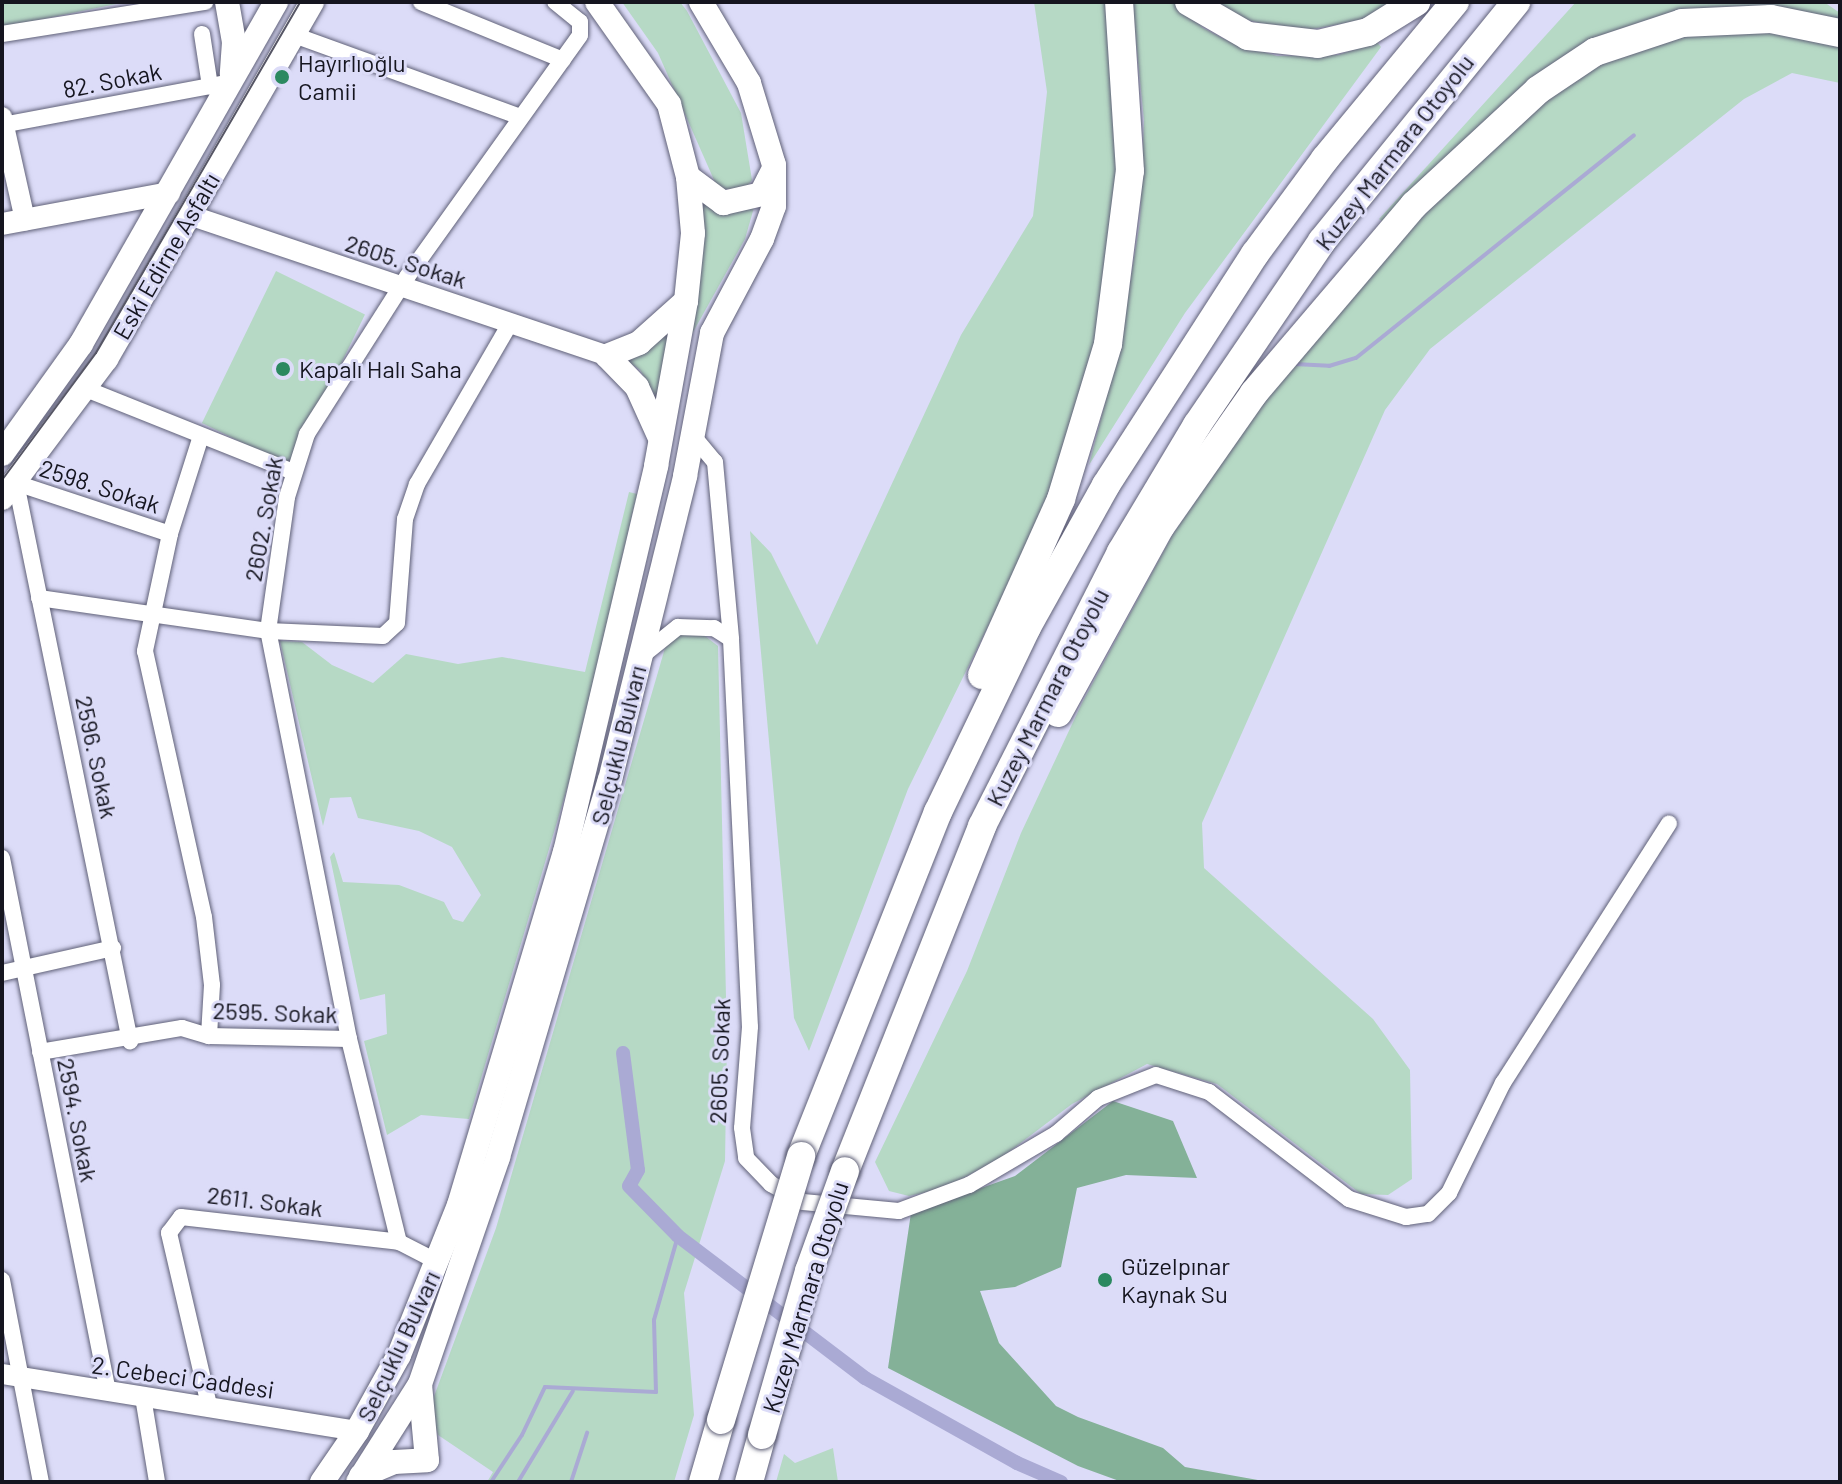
<!DOCTYPE html>
<meta charset="utf-8">
<style>
body{margin:0}
#map{position:relative;width:1842px;height:1484px;overflow:hidden;background:#dcdcf8;font-family:Barlow,sans-serif}
div>[style]{position:absolute}
[style*='--x']{left:calc(var(--x)*1px);top:calc(var(--y)*1px);width:calc(var(--w)*1px);rotate:calc(var(--a)*1deg)}
.green>*{inset:0;background:#b6d9c5;transform-origin:0 0}
.forest>*{inset:0;background:#84b198}
.stream>*{height:4px;margin:-2px;padding:0 2px;transform-origin:2px;border-radius:2px;background:#aaaad4}
.canal>*{height:14px;margin:-7px;padding:0 7px;transform-origin:7px;border-radius:7px;background:#aaaad4}
.roads{filter:drop-shadow(0 0 2px #606178) drop-shadow(0 0 2px #606178)}
.minor>*{height:16px;margin:-8px;padding:0 8px;transform-origin:8px;border-radius:8px;background:#fff}
.tertiary>*{height:20px;margin:-10px;padding:0 10px;transform-origin:10px;border-radius:10px;background:#fff}
.secondary>*{height:22px;margin:-11px;padding:0 11px;transform-origin:11px;border-radius:11px;background:#fff}
.primary>*{height:24px;margin:-12px;padding:0 12px;transform-origin:12px;border-radius:12px;background:#fff}
.motorway>*{height:28px;margin:-14px;padding:0 14px;transform-origin:14px;border-radius:14px;background:#fff}
.tram>*{height:2px;margin:-1px;padding:0 1px;transform-origin:1px;border-radius:1px;background:#565665}
.bridges{filter:drop-shadow(0 0 2px #606178) drop-shadow(0 0 2px #606178)}
.motorway-bridge>*{height:28px;margin:-14px;padding:0 14px;transform-origin:14px;border-radius:14px;background:#fff}
.dots>*{width:22px;height:22px;translate:-50% -50%;box-sizing:border-box;border:4px solid #dcdcf8;border-radius:50%}
span{translate:-50% -50%;white-space:nowrap;text-align:center;line-height:1.15;-webkit-text-stroke:6px #dcdcf8;paint-order:stroke}
.poi-label{font-size:24px;color:#15151f}
.left{translate:0 -50%;text-align:left}
.street-label{font-size:24px;color:#15151f}
.frame{position:absolute;inset:0;border:4px solid #15151f;pointer-events:none}
</style>
<div id="map">
<div class="green">
<i style="clip-path:polygon(2px 2px,126px 2px,4px 27px)"></i>
<i style="clip-path:polygon(622px 2px,680px 2px,687px 11px,741px 113px,752px 180px,745px 189px,718px 189px,658px 53px)"></i>
<i style="clip-path:polygon(1034px 2px,1107px 2px,1120px 144px,1091px 373px,1035px 531px,908px 789px,809px 1051px,794px 1018px,750px 531px,771px 553px,817px 645px,961px 335px,1033px 216px,1047px 92px)"></i>
<i style="clip-path:polygon(1132px 2px,1176px 2px,1203px 28px,1228px 41px,1277px 56px,1338px 55px,1377px 42px,1381px 47px,1185px 313px,1089px 465px,1119px 349px,1140px 222px,1144px 120px)"></i>
<i style="clip-path:polygon(1212px 2px,1400px 2px,1378px 17px,1296px 32px,1236px 17px)"></i>
<i style="clip-path:polygon(1576px 2px,1824px 2px,1840px 13px,1840px 23px,1633px 27px,1385px 223px,1379px 219px)"></i>
<i style="clip-path:polygon(1742px 26px,1840px 41px,1840px 83px,1792px 73px,1744px 99px,1430px 349px,1385px 410px,1202px 823px,1204px 868px,1373px 1019px,1410px 1070px,1412px 1179px,1388px 1195px,1361px 1194px,1217px 1084px,1147px 1064px,1072px 1104px,1002px 1157px,945px 1188px,909px 1196px,889px 1191px,875px 1162px,967px 971px,1021px 833px,1082px 703px,1173px 534px,1293px 360px,1387px 249px,1499px 136px,1582px 73px,1637px 45px)"></i>
<i style="clip-path:polygon(696px 197px,755px 204px,745px 239px,692px 334px)"></i>
<i style="left:276px;top:271px;width:99px;height:169px;rotate:26deg"></i>
<i style="clip-path:polygon(670px 330px,658px 400px,640px 370px,620px 356px)"></i>
<i style="clip-path:polygon(629px 492px,637px 494px,573px 768px,469px 1119px,421px 1115px,387px 1135px,364px 1041px,387px 1034px,385px 994px,360px 1000px,330px 857px,334px 852px,343px 882px,399px 885px,444px 902px,453px 919px,463px 922px,481px 895px,452px 847px,419px 831px,358px 818px,351px 797px,330px 798px,323px 826px,280px 641px,302px 642px,332px 665px,373px 683px,406px 654px,458px 664px,502px 657px,585px 672px)"></i>
<i style="clip-path:polygon(697px 630px,718px 646px,727px 1041px,725px 1161px,684px 1293px,694px 1415px,674px 1482px,487px 1482px,493px 1472px,438px 1435px,429px 1410px,496px 1228px,665px 648px,678px 635px)"></i>
<i style="clip-path:polygon(833px 1448px,838px 1482px,776px 1482px,784px 1454px,795px 1463px)"></i>
</div>
<div class="forest">
<i style="clip-path:polygon(1113px 1101px,1173px 1121px,1197px 1178px,1126px 1175px,1077px 1188px,1061px 1267px,1015px 1287px,980px 1291px,999px 1343px,1056px 1406px,1078px 1417px,1163px 1448px,1185px 1467px,1269px 1482px,1122px 1482px,1078px 1466px,888px 1368px,911px 1213px,1015px 1176px)"></i>
</div>
<div class="stream">
<i style="--x:1294;--y:364;--w:35;--a:3"></i>
<i style="--x:1329;--y:366;--w:28;--a:-17"></i>
<i style="--x:1356;--y:358;--w:356;--a:-38.7"></i>
<i style="--x:491;--y:1482;--w:56;--a:-56.6"></i>
<i style="--x:522;--y:1435;--w:53;--a:-64.4"></i>
<i style="--x:545;--y:1387;--w:111;--a:2.6"></i>
<i style="--x:656;--y:1392;--w:72;--a:-91.6"></i>
<i style="--x:654;--y:1320;--w:87;--a:-74.1"></i>
<i style="--x:518;--y:1482;--w:106;--a:-58.9"></i>
<i style="--x:571;--y:1482;--w:52;--a:-71.9"></i>
</div>
<div class="canal">
<i style="--x:623;--y:1053;--w:118;--a:82.7"></i>
<i style="--x:638;--y:1170;--w:18;--a:119"></i>
<i style="--x:629;--y:1186;--w:70;--a:45.6"></i>
<i style="--x:678;--y:1236;--w:235;--a:37.2"></i>
<i style="--x:865;--y:1378;--w:174;--a:29.2"></i>
<i style="--x:1017;--y:1463;--w:48;--a:23.4"></i>
</div>
<div class="roads">
<div class="minor">
<i style="--x:421;--y:2;--w:153;--a:22.2"></i>
<i style="--x:2;--y:34;--w:206;--a:-9"></i>
<i style="--x:202;--y:34;--w:53;--a:81.3"></i>
<i style="--x:294;--y:35;--w:240;--a:19.9"></i>
<i style="--x:2;--y:125;--w:233;--a:-10.6"></i>
<i style="--x:86;--y:389;--w:223;--a:21.8"></i>
<i style="--x:201;--y:436;--w:103;--a:107.6"></i>
<i style="--x:170;--y:534;--w:120;--a:102.1"></i>
<i style="--x:145;--y:651;--w:272;--a:77.5"></i>
<i style="--x:204;--y:917;--w:68;--a:83.3"></i>
<i style="--x:212;--y:985;--w:51;--a:93.4"></i>
<i style="--x:693;--y:436;--w:34;--a:50"></i>
<i style="--x:715;--y:462;--w:178;--a:84.8"></i>
<i style="--x:731;--y:639;--w:388;--a:87.2"></i>
<i style="--x:750;--y:1027;--w:101;--a:94.5"></i>
<i style="--x:742;--y:1128;--w:30;--a:82"></i>
<i style="--x:746;--y:1158;--w:36;--a:46"></i>
<i style="--x:771;--y:1184;--w:37;--a:29"></i>
<i style="--x:803;--y:1202;--w:96;--a:5.4"></i>
<i style="--x:899;--y:1211;--w:75;--a:-20.4"></i>
<i style="--x:969;--y:1185;--w:101;--a:-30.4"></i>
<i style="--x:1056;--y:1134;--w:55;--a:-40.6"></i>
<i style="--x:1098;--y:1098;--w:62;--a:-21.6"></i>
<i style="--x:1156;--y:1075;--w:56;--a:17.8"></i>
<i style="--x:1209;--y:1092;--w:176;--a:37.4"></i>
<i style="--x:1349;--y:1199;--w:60;--a:17.5"></i>
<i style="--x:1406;--y:1217;--w:22;--a:-8"></i>
<i style="--x:1428;--y:1214;--w:30;--a:-45"></i>
<i style="--x:1449;--y:1193;--w:123;--a:-63.9"></i>
<i style="--x:1503;--y:1083;--w:308;--a:-57.4"></i>
<i style="--x:16;--y:483;--w:570;--a:78.45"></i>
<i style="--x:16;--y:483;--w:162;--a:18.3"></i>
<i style="--x:39;--y:598;--w:231;--a:8.2"></i>
<i style="--x:268;--y:631;--w:115;--a:2.5"></i>
<i style="--x:383;--y:636;--w:19;--a:-43"></i>
<i style="--x:397;--y:623;--w:104;--a:-85.6"></i>
<i style="--x:405;--y:519;--w:37;--a:-71"></i>
<i style="--x:417;--y:484;--w:187;--a:-59.9"></i>
<i style="--x:643;--y:655;--w:45;--a:-38.7"></i>
<i style="--x:678;--y:627;--w:36;--a:2"></i>
<i style="--x:714;--y:628;--w:20;--a:33"></i>
<i style="--x:2;--y:858;--w:544;--a:78.77"></i>
<i style="--x:2;--y:973;--w:114;--a:-12.7"></i>
<i style="--x:349;--y:1039;--w:416;--a:-101.2"></i>
<i style="--x:268;--y:631;--w:135;--a:-81.9"></i>
<i style="--x:287;--y:497;--w:66;--a:-72.4"></i>
<i style="--x:307;--y:434;--w:186;--a:-57.5"></i>
<i style="--x:407;--y:277;--w:297;--a:-54.4"></i>
<i style="--x:580;--y:35;--w:13;--a:-90"></i>
<i style="--x:580;--y:22;--w:32;--a:-141"></i>
<i style="--x:40;--y:1052;--w:144;--a:-9.6"></i>
<i style="--x:182;--y:1028;--w:28;--a:17"></i>
<i style="--x:209;--y:1036;--w:140;--a:1.2"></i>
<i style="--x:349;--y:1039;--w:209;--a:76.2"></i>
<i style="--x:2;--y:1280;--w:206;--a:79.1"></i>
<i style="--x:143;--y:1397;--w:86;--a:80.6"></i>
<i style="--x:209;--y:1405;--w:177;--a:-103.1"></i>
<i style="--x:169;--y:1233;--w:20;--a:-53"></i>
<i style="--x:181;--y:1217;--w:219;--a:6.5"></i>
<i style="--x:399;--y:1242;--w:44;--a:27.1"></i>
</div>
<div class="tertiary">
<i style="--x:2;--y:117;--w:106;--a:77.4"></i>
<i style="--x:189;--y:215;--w:441;--a:18.6"></i>
<i style="--x:2;--y:1374;--w:360;--a:9.1"></i>
</div>
<div class="secondary">
<i style="--x:2;--y:224;--w:170;--a:-10.5"></i>
</div>
<div class="primary">
<i style="--x:227;--y:2;--w:41;--a:80.1"></i>
<i style="--x:234;--y:42;--w:32;--a:94"></i>
<i style="--x:688;--y:177;--w:44;--a:36.6"></i>
<i style="--x:723;--y:203;--w:39;--a:-13"></i>
<i style="--x:761;--y:194;--w:27;--a:-63"></i>
<i style="--x:660;--y:438;--w:56;--a:-114.3"></i>
<i style="--x:637;--y:387;--w:43;--a:-134.1"></i>
<i style="--x:607;--y:356;--w:35;--a:-22"></i>
<i style="--x:639;--y:343;--w:63;--a:-41.8"></i>
<i style="--x:2;--y:454;--w:135;--a:-54.3"></i>
<i style="--x:81;--y:344;--w:394;--a:-60.3"></i>
<i style="--x:2;--y:498;--w:174;--a:-53.2"></i>
<i style="--x:106;--y:359;--w:412;--a:-60"></i>
<i style="--x:361;--y:1476;--w:36;--a:-23"></i>
<i style="--x:394;--y:1462;--w:33;--a:-3"></i>
<i style="--x:427;--y:1460;--w:76;--a:-95.3"></i>
<i style="--x:322;--y:1482;--w:62;--a:-55.5"></i>
<i style="--x:357;--y:1431;--w:87;--a:-61.1"></i>
<i style="--x:399;--y:1355;--w:162;--a:-68.2"></i>
<i style="--x:459;--y:1205;--w:369;--a:-73.3"></i>
<i style="--x:565;--y:852;--w:397;--a:-76.7"></i>
<i style="--x:656;--y:466;--w:168;--a:-79.7"></i>
<i style="--x:686;--y:301;--w:68;--a:-84.1"></i>
<i style="--x:693;--y:233;--w:56;--a:-95.1"></i>
<i style="--x:688;--y:177;--w:75;--a:-104.6"></i>
<i style="--x:669;--y:104;--w:125;--a:-125.2"></i>
<i style="--x:358;--y:1482;--w:116;--a:-57.7"></i>
<i style="--x:420;--y:1384;--w:240;--a:-71"></i>
<i style="--x:498;--y:1157;--w:393;--a:-73.5"></i>
<i style="--x:610;--y:780;--w:313;--a:-76.1"></i>
<i style="--x:685;--y:476;--w:146;--a:-79.3"></i>
<i style="--x:712;--y:333;--w:106;--a:-62"></i>
<i style="--x:762;--y:239;--w:35;--a:-70"></i>
<i style="--x:774;--y:206;--w:41;--a:-90"></i>
<i style="--x:774;--y:165;--w:86;--a:-107"></i>
<i style="--x:749;--y:83;--w:94;--a:-120.7"></i>
</div>
<div class="motorway">
<i style="--x:1189;--y:2;--w:68;--a:30"></i>
<i style="--x:1248;--y:36;--w:70;--a:6.5"></i>
<i style="--x:1318;--y:44;--w:51;--a:-13.5"></i>
<i style="--x:1368;--y:32;--w:57;--a:-32"></i>
<i style="--x:982;--y:675;--w:193;--a:-65.8"></i>
<i style="--x:1061;--y:499;--w:162;--a:-73.1"></i>
<i style="--x:1108;--y:344;--w:174;--a:-82.8"></i>
<i style="--x:1130;--y:171;--w:169;--a:-93.7"></i>
<i style="--x:1058;--y:713;--w:213;--a:-61.2"></i>
<i style="--x:1161;--y:526;--w:162;--a:-55"></i>
<i style="--x:1254;--y:393;--w:247;--a:-49.6"></i>
<i style="--x:1414;--y:205;--w:169;--a:-42.8"></i>
<i style="--x:1538;--y:90;--w:69;--a:-33.7"></i>
<i style="--x:1595;--y:52;--w:92;--a:-18.4"></i>
<i style="--x:1682;--y:23;--w:89;--a:-2.6"></i>
<i style="--x:1771;--y:19;--w:70;--a:11.5"></i>
<i style="--x:801;--y:1156;--w:370;--a:-68.3"></i>
<i style="--x:938;--y:812;--w:205;--a:-64.3"></i>
<i style="--x:1027;--y:627;--w:162;--a:-60.9"></i>
<i style="--x:1106;--y:485;--w:275;--a:-57.2"></i>
<i style="--x:1255;--y:254;--w:118;--a:-53.6"></i>
<i style="--x:1325;--y:159;--w:204;--a:-50.4"></i>
<i style="--x:845;--y:1171;--w:371;--a:-68.3"></i>
<i style="--x:982;--y:826;--w:307;--a:-63.1"></i>
<i style="--x:1121;--y:552;--w:148;--a:-59.1"></i>
<i style="--x:1197;--y:425;--w:222;--a:-55.8"></i>
<i style="--x:1322;--y:241;--w:308;--a:-50.9"></i>
<i style="--x:703;--y:1482;--w:65;--a:-73.8"></i>
<i style="--x:749;--y:1482;--w:49;--a:-74.5"></i>
</div>
</div>
<div class="tram">
<i style="--x:2;--y:480;--w:158;--a:-53.5"></i>
<i style="--x:96;--y:353;--w:406;--a:-59.8"></i>
</div>
<div class="bridges">
<div class="motorway-bridge">
<i style="--x:721;--y:1420;--w:276;--a:-73.1"></i>
<i style="--x:762;--y:1435;--w:171;--a:-74"></i>
<i style="--x:809;--y:1271;--w:106;--a:-70.2"></i>
</div>
</div>
<div class="dots">
<i style="left:282px;top:77px;background:#2b8960"></i>
<i style="left:283px;top:369px;background:#2b8960"></i>
<i style="left:1105px;top:1280px;background:#2b8960"></i>
</div>
<div class="poi-label">
<span class="left" style="left:298px;top:77px">Hayırlıoğlu<br>Camii</span>
<span class="left" style="left:299px;top:369px">Kapalı Halı Saha</span>
<span class="left" style="left:1121px;top:1280px">Güzelpınar<br>Kaynak Su</span>
</div>
<div class="street-label">
<span style="left:112px;top:80px;rotate:-11deg">82. Sokak</span>
<span style="left:1394px;top:152px;rotate:-52deg">Kuzey Marmara Otoyolu</span>
<span style="left:166px;top:256px;rotate:-60deg">Eski Edirne Asfaltı</span>
<span style="left:406px;top:261px;rotate:18deg">2605. Sokak</span>
<span style="left:100px;top:486px;rotate:18deg">2598. Sokak</span>
<span style="left:263px;top:519px;rotate:-80deg">2602. Sokak</span>
<span style="left:1047px;top:697px;rotate:-63deg">Kuzey Marmara Otoyolu</span>
<span style="left:618px;top:745px;rotate:-76deg">Selçuklu Bulvarı</span>
<span style="left:97px;top:757px;rotate:78deg">2596. Sokak</span>
<span style="left:275px;top:1012px;rotate:2deg">2595. Sokak</span>
<span style="left:719px;top:1061px;rotate:-88deg">2605. Sokak</span>
<span style="left:78px;top:1120px;rotate:79deg">2594. Sokak</span>
<span style="left:265px;top:1201px;rotate:7deg">2611. Sokak</span>
<span style="left:805px;top:1297px;rotate:-73deg">Kuzey Marmara Otoyolu</span>
<span style="left:398px;top:1346px;rotate:-65deg">Selçuklu Bulvarı</span>
<span style="left:183px;top:1377px;rotate:8deg">2. Cebeci Caddesi</span>
</div>
<div class="frame"></div>
</div>
